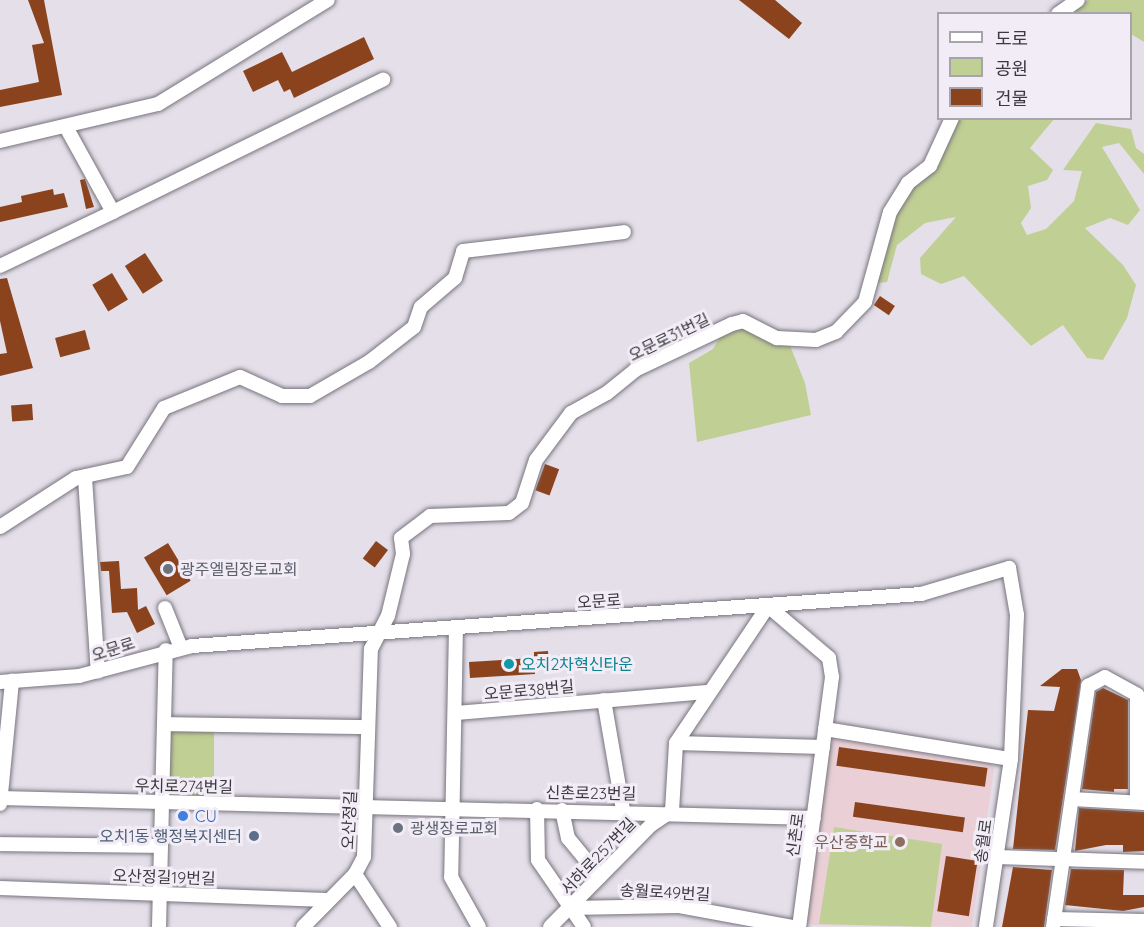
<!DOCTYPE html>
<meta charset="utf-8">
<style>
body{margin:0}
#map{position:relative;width:1144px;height:927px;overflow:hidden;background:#e4dfe9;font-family:Quicksand,"Noto Sans KR",sans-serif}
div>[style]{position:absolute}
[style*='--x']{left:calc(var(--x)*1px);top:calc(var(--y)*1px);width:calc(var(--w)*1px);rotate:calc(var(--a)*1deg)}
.education>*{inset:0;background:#ead0d6}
.green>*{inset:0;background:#c0cf94;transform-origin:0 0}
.building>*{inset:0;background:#8b431d;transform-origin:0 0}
.roads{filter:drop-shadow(0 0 2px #78747d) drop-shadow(0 0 2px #78747d)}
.minor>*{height:14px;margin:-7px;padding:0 7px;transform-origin:7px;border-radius:7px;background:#fff}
.dots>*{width:16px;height:16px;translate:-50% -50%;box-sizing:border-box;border:3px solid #f1ecf6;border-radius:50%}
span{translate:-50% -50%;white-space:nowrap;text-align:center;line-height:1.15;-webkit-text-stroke:6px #f1ecf6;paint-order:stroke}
.street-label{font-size:16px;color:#3b393d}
.worship-label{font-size:16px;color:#5b616d}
.left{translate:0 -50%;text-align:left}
.culture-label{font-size:16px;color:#0d838f}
.shop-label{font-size:16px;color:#366cbe}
.service-label{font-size:16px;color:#4e5e75}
.right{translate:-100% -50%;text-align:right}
.education-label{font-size:16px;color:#785e54}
.legend{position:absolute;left:937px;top:12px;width:195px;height:108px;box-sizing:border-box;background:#f1ecf6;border:2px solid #a8a4ac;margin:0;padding:8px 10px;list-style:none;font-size:18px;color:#3b393d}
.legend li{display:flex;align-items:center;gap:12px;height:30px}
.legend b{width:30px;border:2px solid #a8a4ac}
</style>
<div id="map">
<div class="education">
<i style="clip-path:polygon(836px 740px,990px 763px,994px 768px,972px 927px,811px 925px,806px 917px,831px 744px)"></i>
</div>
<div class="green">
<i style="clip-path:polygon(1088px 0,1144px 0,1144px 42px,1131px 34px,1130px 14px,1069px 14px)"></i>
<i style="clip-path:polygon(958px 119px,1054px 119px,1030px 148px,1053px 170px,1047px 180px,1028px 186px,1031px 208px,1021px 223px,1027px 235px,1046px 229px,1074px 201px,1082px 171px,1063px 170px,1096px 123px,1131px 129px,1136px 148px,1144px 154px,1144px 174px,1119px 143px,1102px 147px,1140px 210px,1128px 225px,1110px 218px,1085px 228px,1123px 265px,1136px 285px,1127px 318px,1103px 360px,1087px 358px,1063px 325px,1031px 346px,964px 276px,941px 284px,921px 274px,920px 258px,956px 217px,925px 223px,897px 245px,887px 282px,876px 283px,895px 214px,912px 187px,935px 170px)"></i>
<i style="clip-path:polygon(739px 325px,762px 339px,789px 343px,805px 383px,811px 415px,697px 442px,689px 363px,713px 349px,722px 333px)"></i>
<i style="left:214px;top:730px;width:66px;height:44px;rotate:90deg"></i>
<i style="clip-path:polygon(834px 827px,942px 844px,931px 927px,819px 924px)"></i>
</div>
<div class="building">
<i style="clip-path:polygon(28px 0,44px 0,62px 95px,0 107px,0 90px,39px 82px,32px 45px,44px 43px)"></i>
<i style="clip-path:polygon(739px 0,775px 0,802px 23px,789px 39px)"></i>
<i style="clip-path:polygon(364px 37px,374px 59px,294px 98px,290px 89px,284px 92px,278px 80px,253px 92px,243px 71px,282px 52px,292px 72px)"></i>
<i style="clip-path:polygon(85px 179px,94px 207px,86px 209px,80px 180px)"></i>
<i style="clip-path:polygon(53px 189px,54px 195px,64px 193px,68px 207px,0 222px,0 207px,22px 202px,21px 196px)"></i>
<i style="left:145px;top:253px;width:33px;height:24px;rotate:57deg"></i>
<i style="left:112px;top:273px;width:31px;height:23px;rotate:59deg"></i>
<i style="clip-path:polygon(7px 278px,33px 368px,0 376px,0 354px,7px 353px,0 321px,0 279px)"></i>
<i style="left:880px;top:296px;width:18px;height:11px;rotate:34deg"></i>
<i style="left:85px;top:330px;width:20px;height:31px;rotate:75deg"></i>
<i style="left:32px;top:404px;width:16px;height:21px;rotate:86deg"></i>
<i style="left:545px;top:464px;width:15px;height:28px;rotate:20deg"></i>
<i style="left:376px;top:541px;width:15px;height:22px;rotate:37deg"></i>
<i style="left:168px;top:543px;width:44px;height:28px;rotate:59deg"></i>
<i style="clip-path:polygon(119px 561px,121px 589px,137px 588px,138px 610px,146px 606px,155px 624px,137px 633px,127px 612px,112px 613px,109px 571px,101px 571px,100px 562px)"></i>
<i style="clip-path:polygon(548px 651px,549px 666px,535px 667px,535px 674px,470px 678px,469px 662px,534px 658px,534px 652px)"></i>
<i style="clip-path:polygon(1062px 669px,1077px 669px,1081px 680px,1055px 850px,1013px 849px,1028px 710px,1054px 711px,1060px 687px,1040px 686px)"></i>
<i style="clip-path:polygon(1103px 688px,1128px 700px,1128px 789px,1114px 789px,1114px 792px,1082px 789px,1096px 692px)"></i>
<i style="left:839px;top:747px;width:150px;height:19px;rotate:8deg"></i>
<i style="left:855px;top:802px;width:111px;height:15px;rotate:8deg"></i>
<i style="clip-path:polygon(1079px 808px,1144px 812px,1144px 851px,1123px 852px,1123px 845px,1106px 845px,1075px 851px)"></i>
<i style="left:946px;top:856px;width:32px;height:56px;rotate:9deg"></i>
<i style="clip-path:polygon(1013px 867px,1052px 870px,1044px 927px,1002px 927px)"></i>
<i style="clip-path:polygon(1071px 869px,1124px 870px,1123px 895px,1144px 895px,1144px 907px,1123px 911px,1065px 905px)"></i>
</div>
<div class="roads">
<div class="minor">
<i style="--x:1058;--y:14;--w:24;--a:-35"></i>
<i style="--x:66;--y:127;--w:97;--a:61.1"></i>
<i style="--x:113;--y:212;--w:301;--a:-26.1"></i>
<i style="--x:0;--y:141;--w:162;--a:-13.2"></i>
<i style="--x:158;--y:104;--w:199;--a:-31.5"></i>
<i style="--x:0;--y:266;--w:125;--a:-25.5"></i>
<i style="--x:85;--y:478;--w:194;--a:86.2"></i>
<i style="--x:0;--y:527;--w:90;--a:-32.8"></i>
<i style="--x:76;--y:478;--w:52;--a:-12.2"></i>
<i style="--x:127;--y:467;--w:70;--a:-57.9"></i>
<i style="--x:164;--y:408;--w:82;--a:-22.2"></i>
<i style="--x:240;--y:377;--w:46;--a:24.3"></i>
<i style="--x:282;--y:396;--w:28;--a:0"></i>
<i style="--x:310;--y:396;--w:68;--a:-30"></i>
<i style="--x:369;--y:362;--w:57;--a:-37.9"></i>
<i style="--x:414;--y:327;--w:21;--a:-71"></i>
<i style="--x:421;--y:307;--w:45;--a:-40.5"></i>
<i style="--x:455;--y:278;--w:28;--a:-73"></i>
<i style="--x:463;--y:251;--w:162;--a:-6.7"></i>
<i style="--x:165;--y:608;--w:43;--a:68.2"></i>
<i style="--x:456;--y:627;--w:250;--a:91.1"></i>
<i style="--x:451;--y:877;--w:57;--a:60.8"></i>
<i style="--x:0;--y:682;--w:79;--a:-4.3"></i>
<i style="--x:79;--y:676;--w:117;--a:-14.9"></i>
<i style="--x:192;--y:646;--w:731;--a:-4.08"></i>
<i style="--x:921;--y:594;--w:92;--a:-16.5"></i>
<i style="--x:1009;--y:568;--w:48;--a:80.3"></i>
<i style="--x:1017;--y:615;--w:144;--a:92.4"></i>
<i style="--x:1011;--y:759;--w:170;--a:98.5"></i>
<i style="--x:604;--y:700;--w:112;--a:80.2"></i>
<i style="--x:457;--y:713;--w:253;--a:-4.8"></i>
<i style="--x:164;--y:724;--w:202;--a:0.9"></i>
<i style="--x:825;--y:729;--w:188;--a:9.2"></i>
<i style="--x:676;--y:743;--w:147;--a:1.6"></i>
<i style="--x:0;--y:798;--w:814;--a:1.41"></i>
<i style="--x:1072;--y:799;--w:72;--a:3.2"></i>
<i style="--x:0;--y:804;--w:124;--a:-84.4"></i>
<i style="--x:537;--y:809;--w:51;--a:88.9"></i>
<i style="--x:538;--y:860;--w:81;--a:55.5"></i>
<i style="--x:562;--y:810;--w:29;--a:78"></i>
<i style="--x:568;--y:838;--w:50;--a:50.6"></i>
<i style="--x:0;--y:844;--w:161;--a:0.7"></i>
<i style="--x:997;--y:857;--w:147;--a:1.9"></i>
<i style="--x:355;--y:874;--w:64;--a:56.6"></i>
<i style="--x:0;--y:888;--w:326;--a:2.1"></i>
<i style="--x:570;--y:908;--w:108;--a:-1.1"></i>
<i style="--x:678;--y:906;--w:116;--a:10.4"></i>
<i style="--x:1054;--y:919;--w:90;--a:1.3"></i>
<i style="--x:159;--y:927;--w:277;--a:-88.6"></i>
<i style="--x:303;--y:927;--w:74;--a:-45.5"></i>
<i style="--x:355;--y:874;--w:19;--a:-62"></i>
<i style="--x:364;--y:857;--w:208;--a:-88.1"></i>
<i style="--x:371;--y:649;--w:37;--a:-63"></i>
<i style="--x:388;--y:616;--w:64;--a:-76.4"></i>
<i style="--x:403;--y:554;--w:16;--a:-97"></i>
<i style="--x:401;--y:538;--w:36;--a:-37"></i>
<i style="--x:430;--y:516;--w:79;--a:-2.2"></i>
<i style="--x:509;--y:513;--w:16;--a:-38"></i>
<i style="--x:522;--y:503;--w:45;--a:-72"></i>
<i style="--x:536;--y:460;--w:59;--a:-53.3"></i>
<i style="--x:571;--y:413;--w:41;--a:-29.1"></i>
<i style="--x:607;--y:393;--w:36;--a:-39"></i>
<i style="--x:635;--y:370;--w:107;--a:-25.4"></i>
<i style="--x:732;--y:324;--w:11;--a:-15"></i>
<i style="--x:743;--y:321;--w:38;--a:27"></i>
<i style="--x:777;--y:338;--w:39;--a:3"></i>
<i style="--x:816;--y:340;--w:22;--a:-22"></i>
<i style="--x:836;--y:332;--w:42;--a:-46"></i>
<i style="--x:865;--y:302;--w:93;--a:-74.5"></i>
<i style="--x:890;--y:212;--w:34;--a:-58"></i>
<i style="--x:908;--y:183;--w:28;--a:-38"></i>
<i style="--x:930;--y:166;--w:53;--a:-65.4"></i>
<i style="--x:550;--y:927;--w:144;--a:-45.3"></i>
<i style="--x:651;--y:825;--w:25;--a:-34"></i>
<i style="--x:672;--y:811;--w:68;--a:-86.6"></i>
<i style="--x:676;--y:743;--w:165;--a:-56.1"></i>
<i style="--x:768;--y:606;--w:80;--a:40.4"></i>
<i style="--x:829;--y:658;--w:19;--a:81"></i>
<i style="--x:832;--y:677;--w:252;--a:97.5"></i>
<i style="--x:1053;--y:927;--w:244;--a:-81.7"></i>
<i style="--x:1088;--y:686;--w:19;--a:-28"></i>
<i style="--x:1105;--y:677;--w:37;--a:29"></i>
<i style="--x:1137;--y:695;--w:107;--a:90"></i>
</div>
</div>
<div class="dots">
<i style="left:168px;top:569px;background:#6b7280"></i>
<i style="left:509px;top:664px;background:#0f9aa8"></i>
<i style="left:183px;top:816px;background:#3f7fe0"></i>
<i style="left:398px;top:828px;background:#6b7280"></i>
<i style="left:254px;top:836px;background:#5c6f8a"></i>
<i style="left:900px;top:842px;background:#8d6e63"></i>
</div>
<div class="street-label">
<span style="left:669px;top:337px;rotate:-26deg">오문로31번길</span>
<span style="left:599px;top:601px;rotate:-4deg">오문로</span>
<span style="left:113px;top:649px;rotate:-18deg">오문로</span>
<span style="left:529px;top:690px;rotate:-5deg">오문로38번길</span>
<span style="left:184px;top:786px;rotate:1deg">우치로274번길</span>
<span style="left:591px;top:793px;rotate:1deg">신촌로23번길</span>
<span style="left:349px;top:820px;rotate:-87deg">오산정길</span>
<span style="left:795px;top:835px;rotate:-82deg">신촌로</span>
<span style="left:983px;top:841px;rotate:-82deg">송월로</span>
<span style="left:598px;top:856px;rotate:-46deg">서하로257번길</span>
<span style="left:164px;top:877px;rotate:2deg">오산정길19번길</span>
<span style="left:665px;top:892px;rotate:3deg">송월로49번길</span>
</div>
<div class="worship-label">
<span class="left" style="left:180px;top:569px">광주엘림장로교회</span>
<span class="left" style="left:410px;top:828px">광생장로교회</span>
</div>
<div class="culture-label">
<span class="left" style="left:521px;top:664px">오치2차혁신타운</span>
</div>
<div class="shop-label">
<span class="left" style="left:195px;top:816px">CU</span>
</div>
<div class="service-label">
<span class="right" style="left:242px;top:836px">오치1동 행정복지센터</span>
</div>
<div class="education-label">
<span class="right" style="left:888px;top:842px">우산중학교</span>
</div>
<ul class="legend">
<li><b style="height:8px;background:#fff"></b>도로</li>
<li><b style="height:16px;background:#c0cf94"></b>공원</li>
<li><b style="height:16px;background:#8b431d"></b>건물</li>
</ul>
</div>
